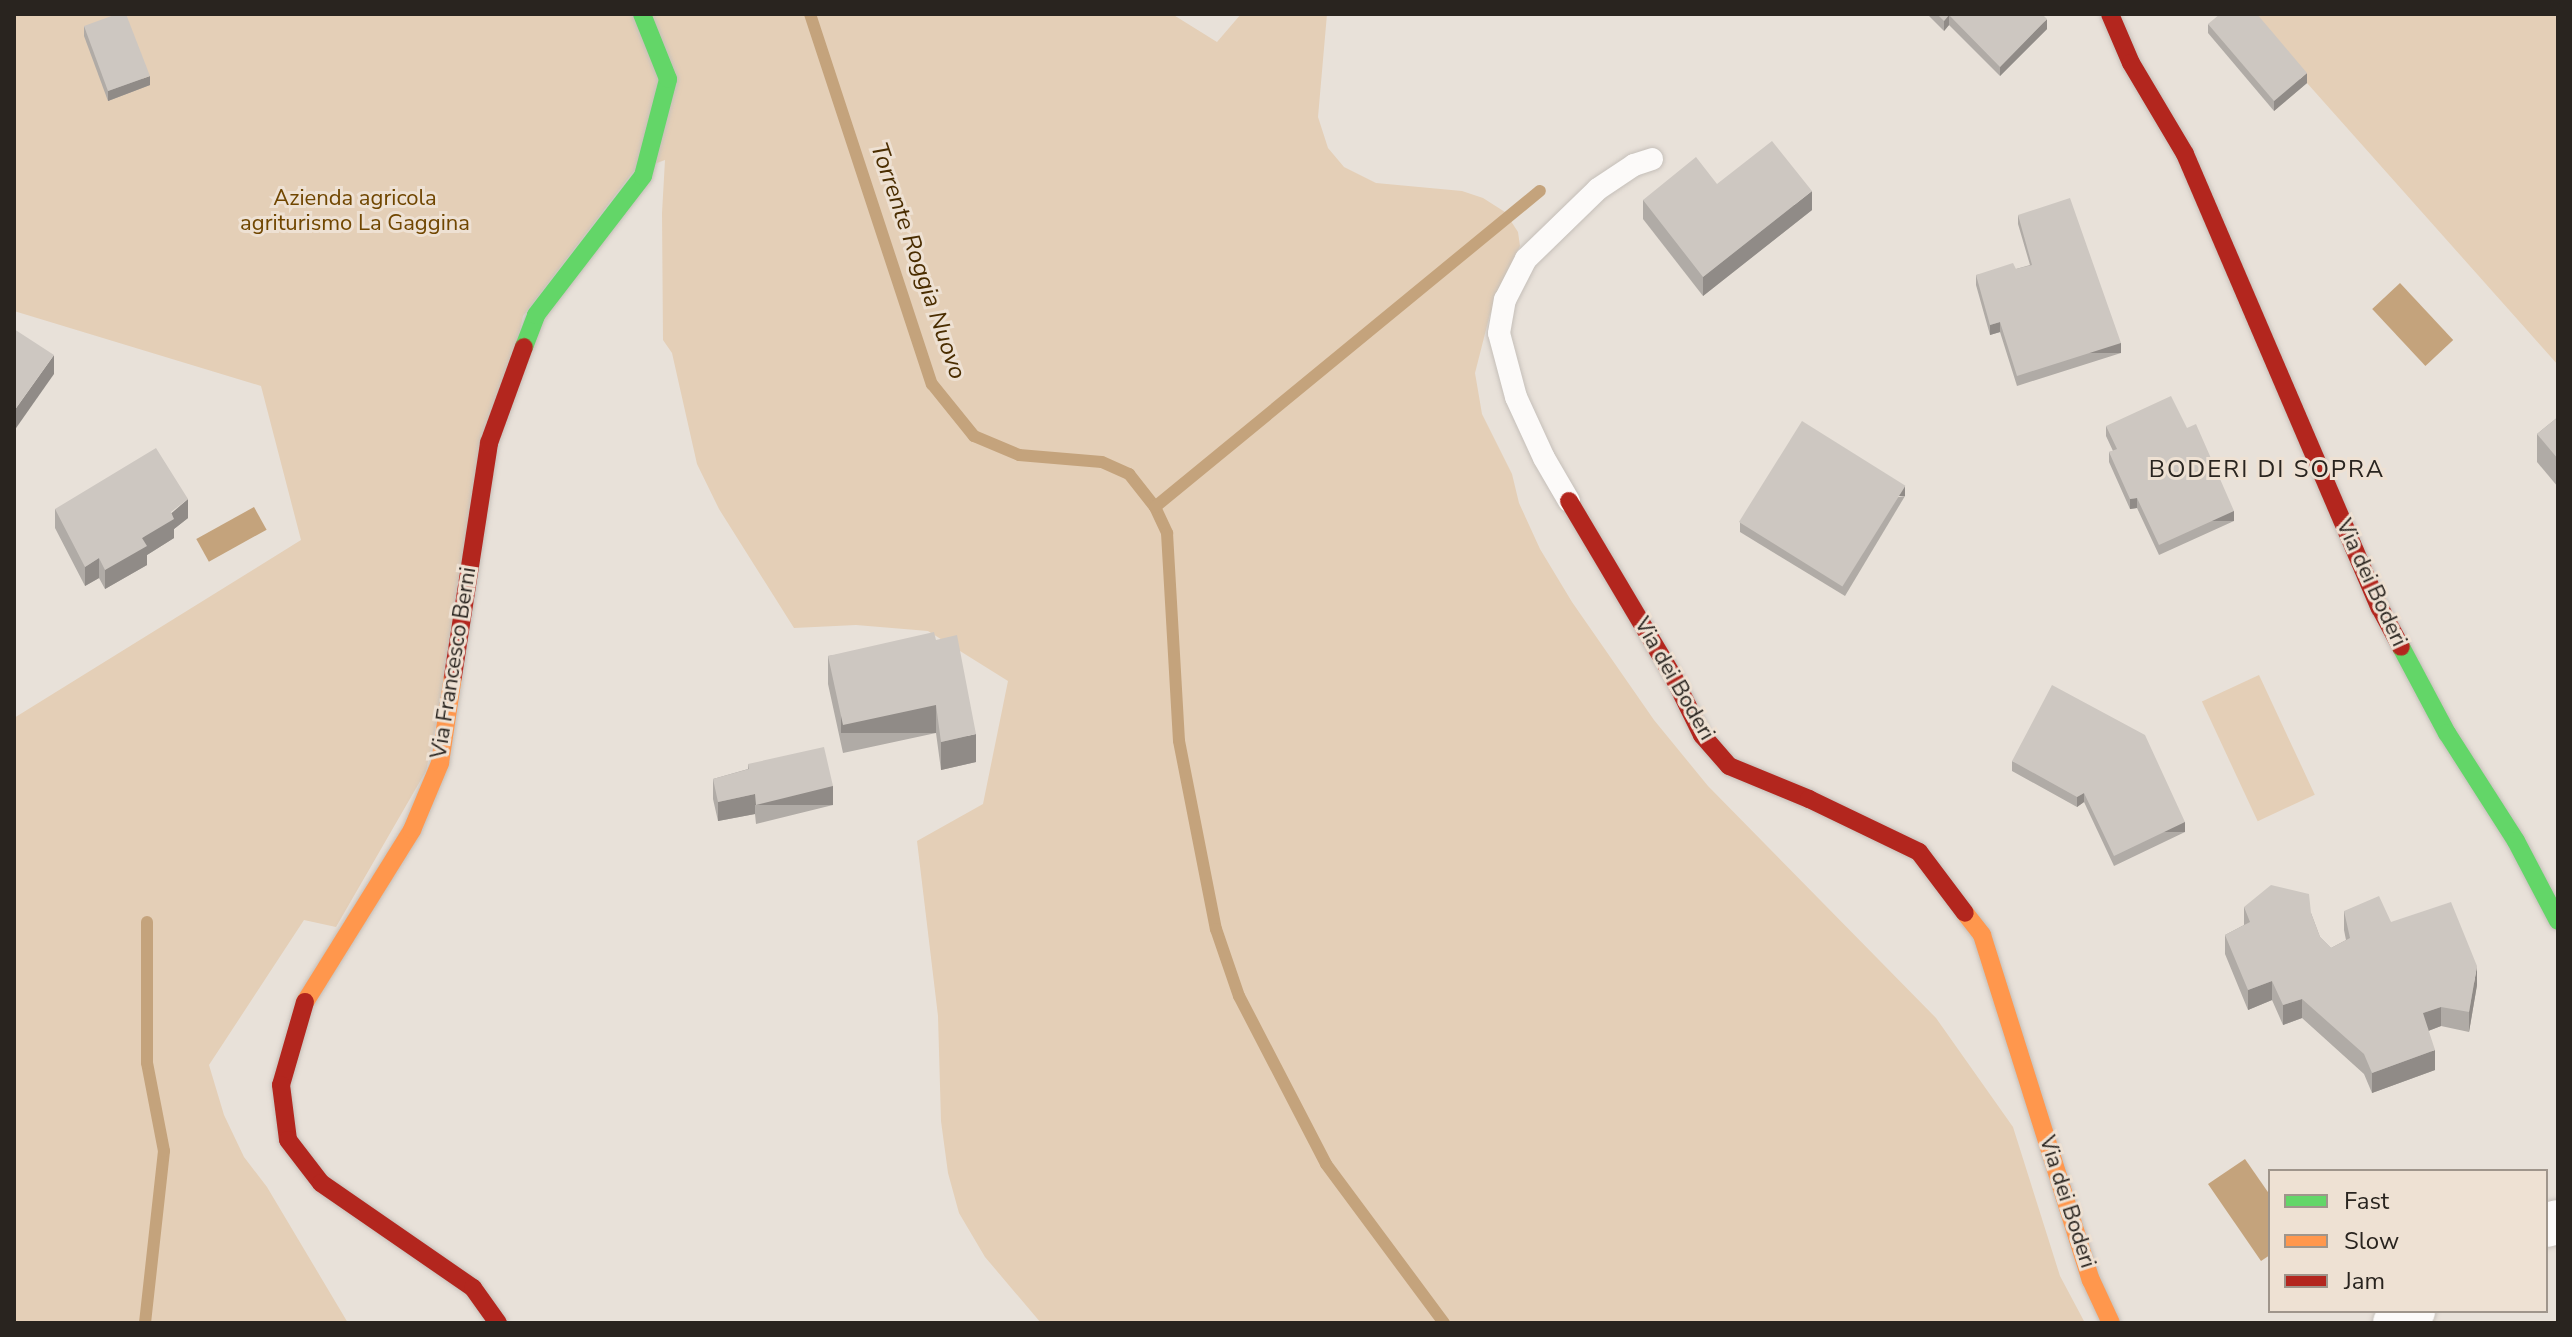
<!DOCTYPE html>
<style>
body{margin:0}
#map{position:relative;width:2572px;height:1337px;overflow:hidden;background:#e8e1d9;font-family:"Nunito Sans",sans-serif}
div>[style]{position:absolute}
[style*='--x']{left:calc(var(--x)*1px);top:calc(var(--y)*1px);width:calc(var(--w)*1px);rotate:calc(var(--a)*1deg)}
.green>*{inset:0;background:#e4cfb7;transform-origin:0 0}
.water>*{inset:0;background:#c4a37c;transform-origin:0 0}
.stream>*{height:12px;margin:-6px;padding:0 6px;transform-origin:6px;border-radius:6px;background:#c4a37c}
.roads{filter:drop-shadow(0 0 2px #c5bfb9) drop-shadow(0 0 2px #c5bfb9)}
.lane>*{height:22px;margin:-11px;padding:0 11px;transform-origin:11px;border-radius:11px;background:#fcfaf9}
.street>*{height:44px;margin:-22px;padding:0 22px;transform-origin:22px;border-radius:22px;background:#fcfaf9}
.fast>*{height:18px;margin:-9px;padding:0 9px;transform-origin:9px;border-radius:9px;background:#63d668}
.slow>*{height:18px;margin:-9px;padding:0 9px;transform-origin:9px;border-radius:9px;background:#ff974d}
.jam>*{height:18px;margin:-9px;padding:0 9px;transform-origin:9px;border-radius:9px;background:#b3261e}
.wall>*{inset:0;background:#b0aba6}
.shaded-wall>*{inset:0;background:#908b87;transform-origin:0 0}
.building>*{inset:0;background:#cdc7c1;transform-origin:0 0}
span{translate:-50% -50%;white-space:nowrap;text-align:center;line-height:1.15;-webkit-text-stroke:6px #eee1d3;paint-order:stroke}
.park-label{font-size:22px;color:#704600}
.street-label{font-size:22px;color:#29241f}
.water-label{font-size:24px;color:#4a2d00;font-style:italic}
.neighbourhood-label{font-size:24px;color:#29241f;letter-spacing:2px}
.frame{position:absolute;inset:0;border:16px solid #29241f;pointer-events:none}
.legend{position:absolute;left:2268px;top:1169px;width:280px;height:144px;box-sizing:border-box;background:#eee1d3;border:2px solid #9f958b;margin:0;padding:10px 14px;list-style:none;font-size:24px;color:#29241f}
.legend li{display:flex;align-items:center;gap:16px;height:40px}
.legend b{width:40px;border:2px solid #9f958b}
</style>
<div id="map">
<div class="green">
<i style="clip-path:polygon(14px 14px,1172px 14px,1217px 42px,1241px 14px,1327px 14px,1318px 117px,1328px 148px,1344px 167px,1376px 183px,1462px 191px,1483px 198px,1505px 212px,1518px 232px,1520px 246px,1490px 314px,1475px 373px,1482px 414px,1512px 474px,1519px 503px,1540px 549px,1572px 602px,1654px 720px,1708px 786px,1936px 1018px,2013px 1127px,2060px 1276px,2085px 1323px,1041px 1323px,985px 1257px,959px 1213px,948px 1173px,941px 1121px,938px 1016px,917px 841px,983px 804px,1008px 681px,928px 631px,856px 625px,794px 628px,719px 509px,697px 464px,672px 353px,663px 340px,662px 213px,665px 160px,633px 172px,523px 316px,426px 771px,336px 927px,304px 920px,209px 1065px,224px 1115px,244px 1157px,267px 1187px,348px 1323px,14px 1323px,14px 718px,301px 540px,261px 386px,14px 311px)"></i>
<i style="clip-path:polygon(2248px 14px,2558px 14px,2558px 365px,2307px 83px)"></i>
<i style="left:2259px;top:675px;width:132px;height:63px;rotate:65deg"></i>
</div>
<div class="water">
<i style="left:2400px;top:283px;width:78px;height:38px;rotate:47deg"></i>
<i style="left:254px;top:507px;width:26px;height:66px;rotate:61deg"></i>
<i style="clip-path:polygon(2245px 1159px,2270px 1195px,2270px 1255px,2261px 1261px,2208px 1184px)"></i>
</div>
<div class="stream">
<i style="--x:810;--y:14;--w:390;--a:71.8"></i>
<i style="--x:932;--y:384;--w:67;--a:51.1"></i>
<i style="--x:974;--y:436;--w:49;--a:22.9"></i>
<i style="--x:1019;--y:455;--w:83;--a:4.8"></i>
<i style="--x:1102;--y:462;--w:30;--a:24"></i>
<i style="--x:1129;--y:474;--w:42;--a:51.8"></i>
<i style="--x:1155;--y:507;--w:29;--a:65"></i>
<i style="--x:1167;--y:533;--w:208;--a:86.7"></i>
<i style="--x:1179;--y:741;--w:192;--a:78.9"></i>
<i style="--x:1216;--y:929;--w:71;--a:71.1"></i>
<i style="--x:1239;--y:996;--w:189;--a:62.6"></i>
<i style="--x:1326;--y:1164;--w:198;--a:53.4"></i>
<i style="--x:1155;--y:507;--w:498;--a:-39.4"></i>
<i style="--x:145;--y:1323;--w:173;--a:-83.7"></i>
<i style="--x:164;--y:1151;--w:90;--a:-100.9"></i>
<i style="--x:147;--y:1063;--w:141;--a:-90"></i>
</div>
<div class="roads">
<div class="lane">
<i style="--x:1569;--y:501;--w:50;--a:-120.2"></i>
<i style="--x:1544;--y:458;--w:67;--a:-114.7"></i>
<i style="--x:1516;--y:397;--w:66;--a:-104.9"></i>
<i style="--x:1499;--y:333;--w:34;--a:-80"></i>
<i style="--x:1505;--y:300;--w:46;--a:-62.9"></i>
<i style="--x:1526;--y:259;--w:100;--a:-44.2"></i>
<i style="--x:1598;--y:189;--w:43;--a:-33.7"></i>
<i style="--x:1634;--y:165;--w:19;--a:-18"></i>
</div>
<div class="street">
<i style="--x:2546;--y:1225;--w:12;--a:-14"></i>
<i style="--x:2395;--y:1323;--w:22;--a:-34"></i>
</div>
<div class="fast">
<i style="--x:524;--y:347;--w:34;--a:-69"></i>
<i style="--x:536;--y:315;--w:175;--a:-52.4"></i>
<i style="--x:643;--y:176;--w:100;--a:-75.5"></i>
<i style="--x:668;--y:79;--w:70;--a:-111.8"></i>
<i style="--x:2401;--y:647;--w:98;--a:61.9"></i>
<i style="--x:2447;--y:733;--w:128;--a:57.4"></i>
<i style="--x:2516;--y:841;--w:90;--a:62.3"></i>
</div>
<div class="slow">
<i style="--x:1965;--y:913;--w:28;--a:52"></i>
<i style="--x:1982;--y:935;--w:362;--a:72.5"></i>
<i style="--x:2091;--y:1280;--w:47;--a:65.1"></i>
<i style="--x:305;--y:1002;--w:203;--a:-58.1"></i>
<i style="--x:412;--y:830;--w:73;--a:-67.3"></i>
<i style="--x:440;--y:763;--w:88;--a:-81.5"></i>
</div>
<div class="jam">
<i style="--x:2110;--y:14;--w:53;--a:66.8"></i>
<i style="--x:2131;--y:63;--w:106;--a:59.3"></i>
<i style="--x:2185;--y:154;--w:494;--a:66.8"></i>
<i style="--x:2380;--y:608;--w:44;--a:61.7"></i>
<i style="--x:1569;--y:501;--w:204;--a:59.3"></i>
<i style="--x:1673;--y:676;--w:66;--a:63.8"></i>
<i style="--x:1702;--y:735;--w:41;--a:48.9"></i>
<i style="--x:1729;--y:766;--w:87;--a:22.4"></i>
<i style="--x:1809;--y:799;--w:122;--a:25.7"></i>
<i style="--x:1919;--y:852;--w:76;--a:53"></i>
<i style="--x:453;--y:676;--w:236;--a:-81.2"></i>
<i style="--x:489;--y:443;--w:102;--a:-70"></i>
<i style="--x:305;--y:1002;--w:86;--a:106.1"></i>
<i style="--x:281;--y:1085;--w:55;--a:82.7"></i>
<i style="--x:288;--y:1140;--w:54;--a:52.5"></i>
<i style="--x:321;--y:1183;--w:185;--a:34.6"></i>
<i style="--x:473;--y:1288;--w:43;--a:54.5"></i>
</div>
</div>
<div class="wall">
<i style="clip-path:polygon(1927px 14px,2042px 14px,2047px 29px,2000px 76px,1949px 25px,1944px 31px)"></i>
<i style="clip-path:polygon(2208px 24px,2307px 83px,2274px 111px,2208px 33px)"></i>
<i style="clip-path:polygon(84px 26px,150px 85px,108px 101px,84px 36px)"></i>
<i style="clip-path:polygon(1717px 184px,1812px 210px,1703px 296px,1643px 219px,1643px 200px)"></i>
<i style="clip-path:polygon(2018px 215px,2121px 353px,2017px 386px,2000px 332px,1990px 335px,1976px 285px,1976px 275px,2016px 269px,2030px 265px,2018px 224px)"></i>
<i style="clip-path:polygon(2558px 417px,2558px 487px,2537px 462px,2537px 434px)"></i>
<i style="clip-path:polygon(2106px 426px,2234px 521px,2159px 555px,2137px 508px,2130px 509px,2109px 462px,2109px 452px,2113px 451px,2106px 436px)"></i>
<i style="clip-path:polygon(1905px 496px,1845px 596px,1740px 532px,1740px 522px)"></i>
<i style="clip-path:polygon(55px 509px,188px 518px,174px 529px,174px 538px,147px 555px,147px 565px,105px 589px,99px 578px,85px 586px,55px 528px)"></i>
<i style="clip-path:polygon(936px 640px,976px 762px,941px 770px,936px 733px,843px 753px,828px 684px,828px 656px)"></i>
<i style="clip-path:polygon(2012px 761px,2185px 832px,2114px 866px,2084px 802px,2077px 807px,2012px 771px)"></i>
<i style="clip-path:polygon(748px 764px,833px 805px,756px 824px,755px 814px,718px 821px,713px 799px,713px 779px,748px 769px)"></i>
<i style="clip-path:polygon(2244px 907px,2311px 913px,2320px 937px,2331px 948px,2346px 940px,2344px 930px,2344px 911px,2391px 922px,2477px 985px,2469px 1032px,2441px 1026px,2428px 1031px,2435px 1070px,2372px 1093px,2364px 1074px,2302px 1018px,2283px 1025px,2272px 1000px,2248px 1010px,2225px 954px,2225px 935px,2244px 925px)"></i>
</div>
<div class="shaded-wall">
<i style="clip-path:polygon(1949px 15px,1949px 25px,1944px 31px,1944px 21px)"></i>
<i style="clip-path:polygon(2047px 19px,2047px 29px,2000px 76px,2000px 67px)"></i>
<i style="clip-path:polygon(2307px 73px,2307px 83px,2274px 111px,2274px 101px)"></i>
<i style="clip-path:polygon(150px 76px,150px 85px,108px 101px,108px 91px)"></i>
<i style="clip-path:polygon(1812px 191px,1812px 210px,1703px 296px,1703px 277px)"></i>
<i style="clip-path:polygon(2000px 322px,2000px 332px,1990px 335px,1990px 325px)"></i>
<i style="left:2121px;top:343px;width:10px;height:109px;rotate:90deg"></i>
<i style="clip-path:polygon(54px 355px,54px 374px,14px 431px,14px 411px)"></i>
<i style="left:1905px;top:486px;width:10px;height:117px;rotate:90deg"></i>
<i style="clip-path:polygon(2137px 498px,2137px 508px,2130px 509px,2130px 499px)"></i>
<i style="clip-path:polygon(188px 499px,188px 518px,174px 529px,174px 538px,147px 555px,147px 565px,105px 589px,105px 570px)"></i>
<i style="left:2234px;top:511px;width:10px;height:82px;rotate:90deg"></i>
<i style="clip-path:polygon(99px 558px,99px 578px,85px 586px,85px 567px)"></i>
<i style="left:936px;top:705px;width:28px;height:95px;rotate:90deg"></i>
<i style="clip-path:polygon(976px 734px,976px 762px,941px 770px,941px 742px)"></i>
<i style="left:833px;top:786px;width:19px;height:79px;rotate:90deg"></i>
<i style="clip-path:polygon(2084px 793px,2084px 802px,2077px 807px,2077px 797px)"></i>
<i style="clip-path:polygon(755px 794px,755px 814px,718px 821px,718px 802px)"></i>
<i style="left:2185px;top:822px;width:10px;height:79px;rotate:90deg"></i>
<i style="clip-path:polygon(2477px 966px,2477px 985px,2469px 1032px,2469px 1012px)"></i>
<i style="clip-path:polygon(2272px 981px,2272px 1000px,2248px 1010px,2248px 990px)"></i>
<i style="clip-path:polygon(2302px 999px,2302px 1018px,2283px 1025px,2283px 1005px)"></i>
<i style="clip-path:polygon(2441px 1007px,2441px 1026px,2423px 1033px,2423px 1013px)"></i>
<i style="clip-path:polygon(2435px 1050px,2435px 1070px,2372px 1093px,2372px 1073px)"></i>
</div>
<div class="building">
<i style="clip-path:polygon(117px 14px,126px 14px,150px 76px,108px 91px,84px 26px)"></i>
<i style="clip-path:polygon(1937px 14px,2042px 14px,2047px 19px,2000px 67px,1949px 15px,1944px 21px)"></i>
<i style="clip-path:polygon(2220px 14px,2257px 14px,2307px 73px,2274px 101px,2208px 24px)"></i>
<i style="clip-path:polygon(1772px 141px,1812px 191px,1703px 277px,1643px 200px,1696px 157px,1717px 184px)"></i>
<i style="clip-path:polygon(2070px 198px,2121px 343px,2017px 376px,2000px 322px,1990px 325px,1976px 275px,2013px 263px,2016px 269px,2032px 265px,2018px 215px)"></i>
<i style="clip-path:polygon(14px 329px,54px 355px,14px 411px)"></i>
<i style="clip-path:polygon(2171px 396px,2187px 428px,2196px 424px,2234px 511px,2159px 545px,2137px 498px,2130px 499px,2109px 452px,2117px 449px,2106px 426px)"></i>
<i style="clip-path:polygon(2558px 417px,2558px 459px,2537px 434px)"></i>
<i style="left:1802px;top:421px;width:122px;height:119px;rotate:32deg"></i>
<i style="clip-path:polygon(156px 448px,188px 499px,171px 512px,174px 519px,142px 538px,147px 546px,105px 570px,99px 558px,85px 567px,55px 509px)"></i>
<i style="clip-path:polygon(934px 632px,936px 640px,957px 635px,976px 734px,941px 742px,936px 705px,843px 725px,828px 656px)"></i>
<i style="clip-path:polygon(2052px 685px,2145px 735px,2185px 822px,2114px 856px,2084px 793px,2077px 797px,2012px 761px)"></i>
<i style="clip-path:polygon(824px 747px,833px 786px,756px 805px,755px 794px,718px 802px,713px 779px,749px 769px,748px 764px)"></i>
<i style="clip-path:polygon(2271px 885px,2309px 894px,2311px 913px,2320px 937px,2331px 948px,2350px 938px,2344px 911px,2379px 896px,2391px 922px,2451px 902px,2477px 966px,2469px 1012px,2441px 1007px,2423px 1013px,2435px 1050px,2372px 1073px,2364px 1054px,2302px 999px,2283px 1005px,2272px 981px,2248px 990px,2225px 935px,2250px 922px,2244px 907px)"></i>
</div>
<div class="park-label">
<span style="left:355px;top:211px">Azienda agricola<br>agriturismo La Gaggina</span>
</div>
<div class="street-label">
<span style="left:2371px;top:583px;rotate:65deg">Via dei Boderi</span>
<span style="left:454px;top:663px;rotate:-81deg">Via Francesco Berni</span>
<span style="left:1674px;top:679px;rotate:60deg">Via dei Boderi</span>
<span style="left:2067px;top:1202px;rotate:72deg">Via dei Boderi</span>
</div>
<div class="water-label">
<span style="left:918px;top:261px;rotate:71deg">Torrente Roggia Nuovo</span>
</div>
<div class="neighbourhood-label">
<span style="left:2267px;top:470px">BODERI DI SOPRA</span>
</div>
<div class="frame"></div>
<ul class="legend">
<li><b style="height:10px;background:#63d668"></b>Fast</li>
<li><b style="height:10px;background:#ff974d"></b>Slow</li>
<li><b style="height:10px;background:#b3261e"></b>Jam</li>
</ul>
</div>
